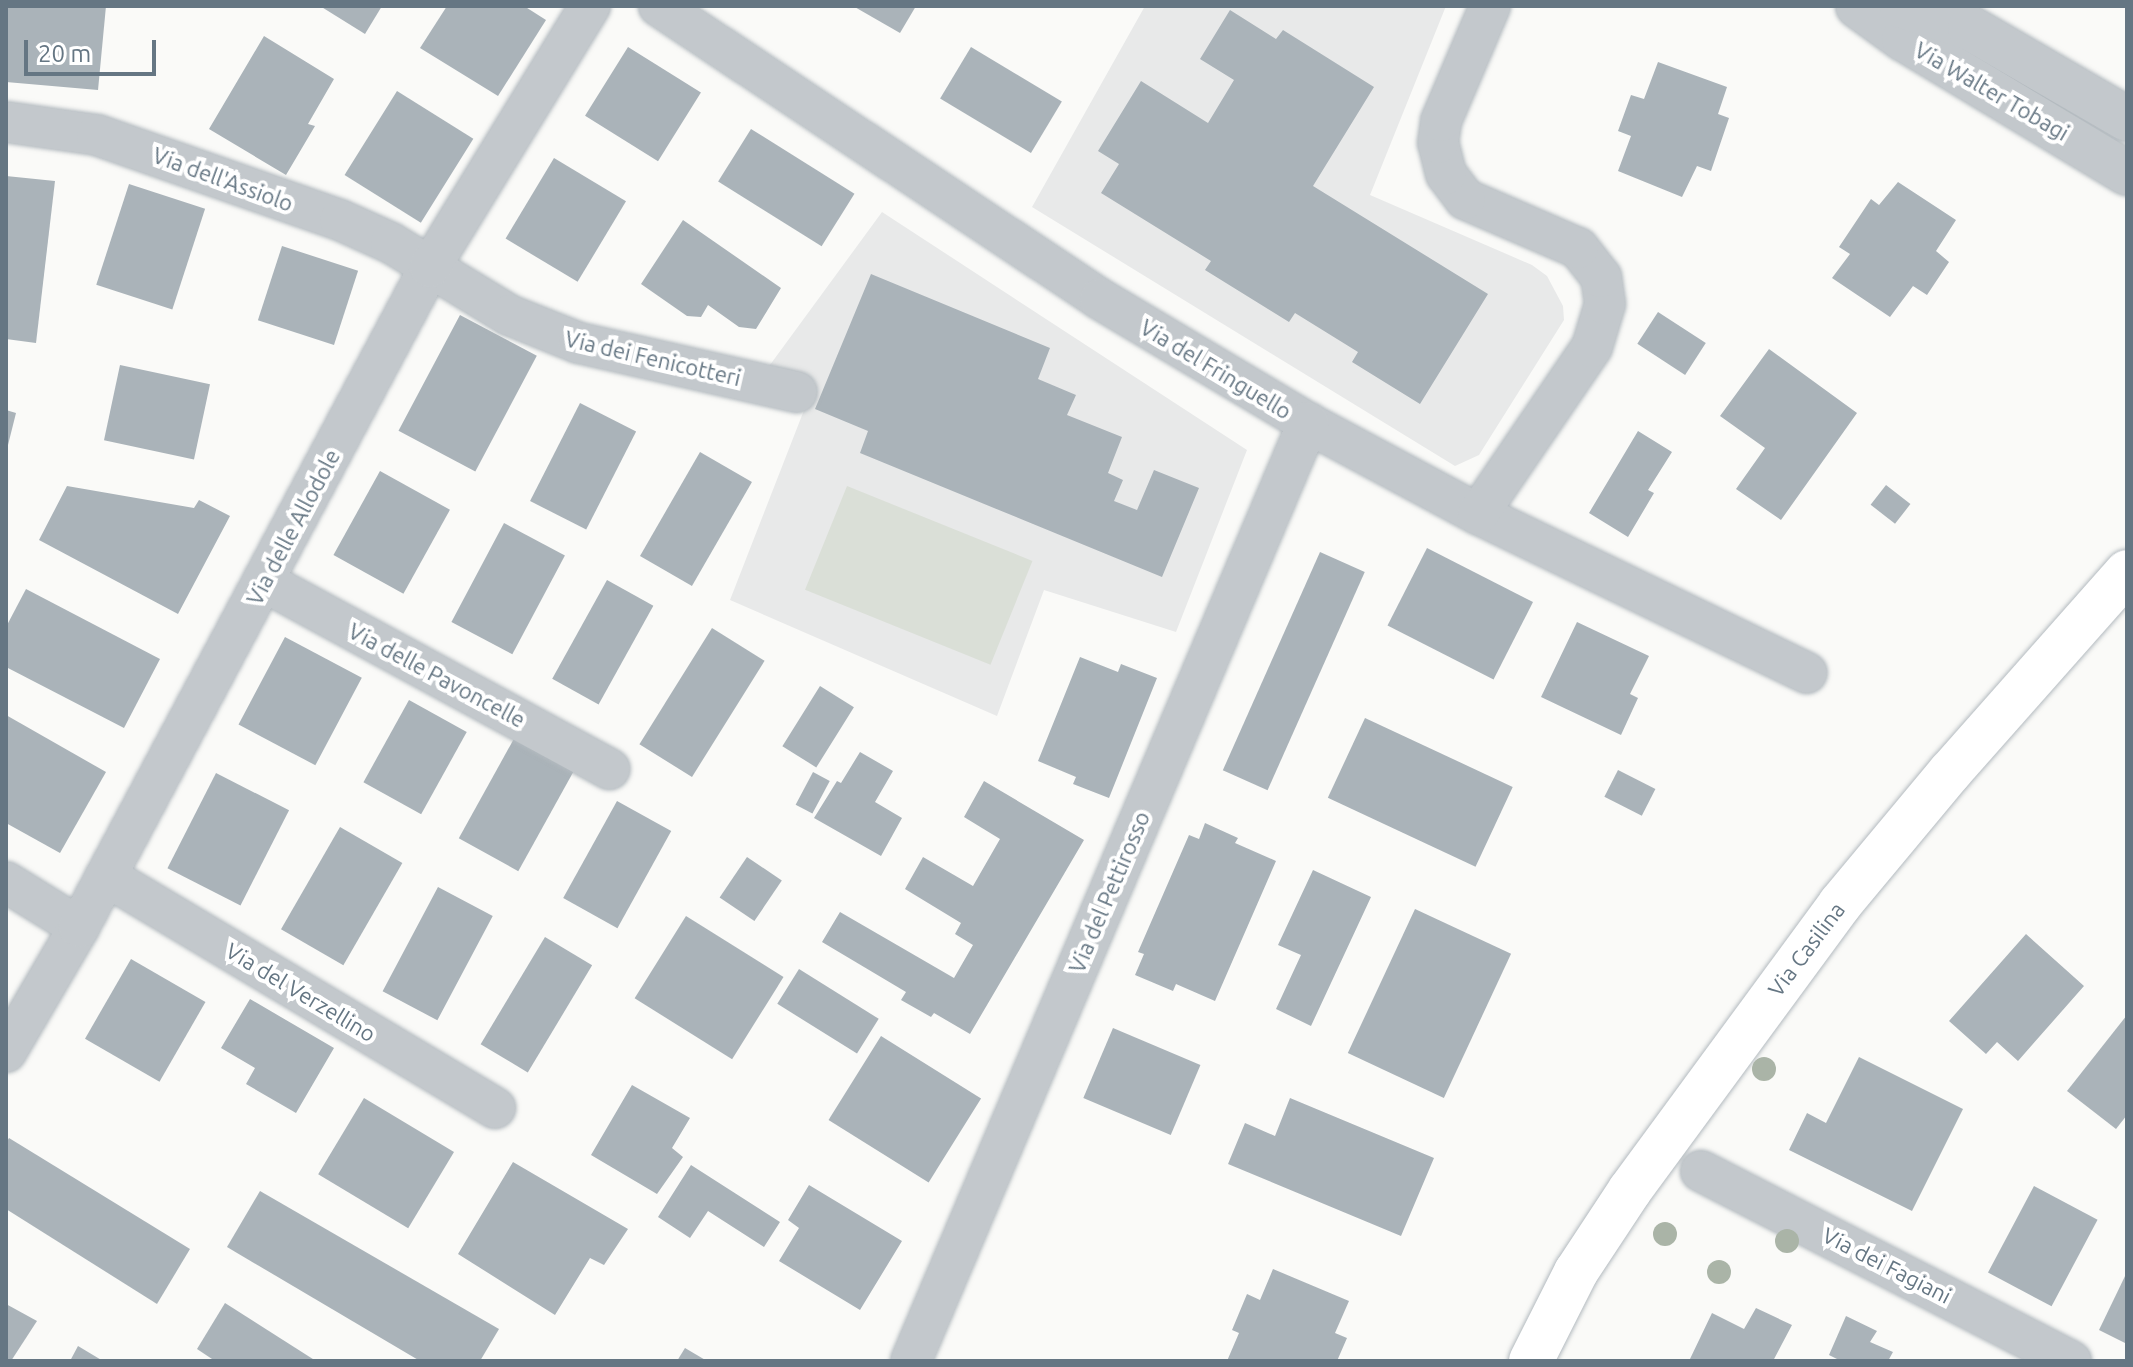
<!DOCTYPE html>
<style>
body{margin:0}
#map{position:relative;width:2133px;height:1367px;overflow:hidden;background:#fafaf8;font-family:Ubuntu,sans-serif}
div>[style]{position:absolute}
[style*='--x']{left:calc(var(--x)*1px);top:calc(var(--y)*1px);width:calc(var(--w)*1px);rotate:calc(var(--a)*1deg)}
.built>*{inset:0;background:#e8e9e9}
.green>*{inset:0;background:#dadfd7;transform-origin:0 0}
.building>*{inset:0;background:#aab3b9;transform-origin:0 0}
.roads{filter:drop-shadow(0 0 2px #b3babf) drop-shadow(0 0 2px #b3babf)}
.minor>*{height:40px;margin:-20px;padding:0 20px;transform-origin:20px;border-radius:20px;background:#c3c8cc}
.tertiary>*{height:44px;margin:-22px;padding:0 22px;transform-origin:22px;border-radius:22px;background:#c3c8cc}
.secondary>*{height:44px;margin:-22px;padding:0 22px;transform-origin:22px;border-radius:22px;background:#fff}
.trees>*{width:24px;height:24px;margin:-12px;border-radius:50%;background:#aab4a7}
span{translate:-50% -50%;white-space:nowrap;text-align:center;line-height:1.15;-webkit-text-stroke:8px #fff;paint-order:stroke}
.street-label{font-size:22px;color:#657683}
.frame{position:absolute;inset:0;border:8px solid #657683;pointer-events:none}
.scale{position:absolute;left:24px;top:40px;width:132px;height:36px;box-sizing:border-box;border:4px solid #657683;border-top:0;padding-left:10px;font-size:24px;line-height:28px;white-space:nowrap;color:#657683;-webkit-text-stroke:6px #fff;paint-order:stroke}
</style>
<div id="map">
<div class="built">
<i style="clip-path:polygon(1145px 6px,1446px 6px,1370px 195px,1532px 265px,1547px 276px,1563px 306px,1564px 320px,1479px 455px,1455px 466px,1032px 207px)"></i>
<i style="clip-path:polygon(882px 212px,1247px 450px,1176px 632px,1044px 590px,997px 716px,730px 600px,815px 382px,767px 369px)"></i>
</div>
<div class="green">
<i style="left:847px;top:486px;width:200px;height:112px;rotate:22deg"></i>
</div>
<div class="building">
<i style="clip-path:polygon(7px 6px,106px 6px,98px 90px,6px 82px)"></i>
<i style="clip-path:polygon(320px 6px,382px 6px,365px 34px)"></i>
<i style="clip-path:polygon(447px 6px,524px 6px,546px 20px,498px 96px,420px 48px)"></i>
<i style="clip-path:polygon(853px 6px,916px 6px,900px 33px)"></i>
<i style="clip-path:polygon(1230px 10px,1276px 39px,1283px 30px,1374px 87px,1313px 186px,1488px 294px,1420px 404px,1352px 362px,1358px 352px,1295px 313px,1289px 322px,1205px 270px,1211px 261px,1101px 193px,1119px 164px,1098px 151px,1141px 81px,1208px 123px,1234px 80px,1200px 59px)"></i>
<i style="clip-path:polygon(264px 36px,334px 79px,308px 124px,315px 126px,286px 175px,209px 129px)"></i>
<i style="left:628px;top:47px;width:86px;height:81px;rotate:32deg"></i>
<i style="left:971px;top:47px;width:106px;height:60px;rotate:31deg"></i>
<i style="clip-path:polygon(1658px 62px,1727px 87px,1718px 114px,1729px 118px,1711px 171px,1697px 166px,1682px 197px,1618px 171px,1631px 136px,1618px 131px,1631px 95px,1644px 99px)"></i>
<i style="left:397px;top:91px;width:90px;height:99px;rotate:32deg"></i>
<i style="left:751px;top:129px;width:122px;height:62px;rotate:32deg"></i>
<i style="left:554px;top:158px;width:84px;height:94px;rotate:31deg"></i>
<i style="clip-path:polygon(6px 176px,55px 181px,36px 343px,6px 339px)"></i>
<i style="clip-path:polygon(1898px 182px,1956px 220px,1936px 251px,1949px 262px,1927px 295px,1913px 286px,1890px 317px,1832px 278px,1850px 254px,1839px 247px,1871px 199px,1879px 205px)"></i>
<i style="left:129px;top:184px;width:80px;height:106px;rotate:18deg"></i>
<i style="clip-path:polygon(683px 220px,781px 288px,756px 329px,739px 327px,708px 305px,701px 317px,687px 316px,641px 284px)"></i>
<i style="left:282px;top:246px;width:80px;height:78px;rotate:18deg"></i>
<i style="clip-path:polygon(871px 274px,1050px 348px,1038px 379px,1076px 395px,1067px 415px,1122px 437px,1108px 473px,1123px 480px,1114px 501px,1137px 510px,1154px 470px,1199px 488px,1162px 577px,860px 453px,868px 431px,815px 409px)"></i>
<i style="left:1658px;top:312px;width:57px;height:38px;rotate:33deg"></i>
<i style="left:460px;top:315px;width:87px;height:131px;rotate:28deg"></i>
<i style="clip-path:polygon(1769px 349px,1857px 413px,1781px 520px,1736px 489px,1765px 448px,1720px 416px)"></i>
<i style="left:120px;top:365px;width:92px;height:77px;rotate:12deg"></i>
<i style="left:580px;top:403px;width:63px;height:110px;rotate:27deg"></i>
<i style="clip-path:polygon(6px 410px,16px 413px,7px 449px,6px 449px)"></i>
<i style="clip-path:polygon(1638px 431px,1672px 452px,1648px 490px,1654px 493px,1628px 537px,1589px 513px)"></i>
<i style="left:700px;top:452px;width:60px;height:120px;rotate:30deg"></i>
<i style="left:380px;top:471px;width:80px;height:96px;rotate:29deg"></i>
<i style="left:1886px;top:485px;width:31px;height:25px;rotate:38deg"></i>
<i style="clip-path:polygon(67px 486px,194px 508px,199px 500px,230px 516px,178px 614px,39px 540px)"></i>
<i style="left:504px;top:523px;width:69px;height:112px;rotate:28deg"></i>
<i style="left:1427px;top:548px;width:119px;height:87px;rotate:27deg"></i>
<i style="left:1320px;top:552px;width:49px;height:239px;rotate:24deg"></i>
<i style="left:607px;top:580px;width:53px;height:113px;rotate:29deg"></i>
<i style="clip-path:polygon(26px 589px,160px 659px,124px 728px,6px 667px,6px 627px)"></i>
<i style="clip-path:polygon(1577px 622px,1649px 656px,1630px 694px,1638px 698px,1621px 735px,1541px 697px)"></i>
<i style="left:712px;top:628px;width:62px;height:137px;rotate:32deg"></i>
<i style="left:285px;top:637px;width:87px;height:99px;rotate:28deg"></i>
<i style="clip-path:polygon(1080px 657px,1118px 672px,1121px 664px,1157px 678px,1109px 798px,1073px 784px,1076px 777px,1038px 761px)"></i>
<i style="left:820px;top:686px;width:40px;height:71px;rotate:32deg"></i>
<i style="left:409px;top:700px;width:66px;height:94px;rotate:29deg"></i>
<i style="clip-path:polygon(6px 715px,106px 772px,60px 853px,6px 823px)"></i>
<i style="left:1365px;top:718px;width:163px;height:88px;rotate:25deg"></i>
<i style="left:516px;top:735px;width:68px;height:118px;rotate:29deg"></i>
<i style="clip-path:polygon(860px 752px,893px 771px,875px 802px,902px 818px,881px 856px,814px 818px,837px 781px,841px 783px)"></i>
<i style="left:1618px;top:770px;width:42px;height:30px;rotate:27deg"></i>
<i style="left:813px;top:772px;width:19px;height:37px;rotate:28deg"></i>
<i style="left:216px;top:773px;width:82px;height:107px;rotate:27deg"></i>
<i style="clip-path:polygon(984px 781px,1084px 840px,970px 1034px,934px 1013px,931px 1017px,901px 1000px,906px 992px,822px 942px,840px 912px,954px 978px,973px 945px,955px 934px,961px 923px,905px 889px,923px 857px,973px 886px,1000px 839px,964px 817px)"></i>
<i style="left:617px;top:801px;width:62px;height:111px;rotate:29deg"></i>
<i style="clip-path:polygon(1205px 823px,1238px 838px,1235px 843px,1276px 861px,1215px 1001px,1176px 984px,1173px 991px,1135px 975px,1144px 954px,1138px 952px,1189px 835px,1199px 839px)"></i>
<i style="left:340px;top:827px;width:72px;height:118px;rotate:30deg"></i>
<i style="left:747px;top:857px;width:42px;height:49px;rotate:34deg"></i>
<i style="clip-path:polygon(1313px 870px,1371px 897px,1311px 1026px,1276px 1009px,1301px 955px,1278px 945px)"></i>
<i style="left:438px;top:887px;width:62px;height:118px;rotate:28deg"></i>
<i style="left:1415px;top:909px;width:106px;height:159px;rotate:25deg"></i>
<i style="left:686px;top:916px;width:115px;height:97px;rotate:32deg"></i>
<i style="clip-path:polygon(2026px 934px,2084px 986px,2018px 1061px,1997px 1042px,1986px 1054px,1949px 1021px)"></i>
<i style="left:545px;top:937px;width:55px;height:125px;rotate:31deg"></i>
<i style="left:131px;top:959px;width:86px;height:92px;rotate:30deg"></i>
<i style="left:799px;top:969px;width:94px;height:41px;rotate:32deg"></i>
<i style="clip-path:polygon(250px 999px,334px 1048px,296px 1113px,246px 1084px,255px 1068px,221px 1048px)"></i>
<i style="clip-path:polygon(2127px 1015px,2127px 1115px,2116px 1129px,2067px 1091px)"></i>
<i style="left:1113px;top:1028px;width:95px;height:76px;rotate:23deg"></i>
<i style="left:881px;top:1036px;width:118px;height:99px;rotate:32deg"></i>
<i style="clip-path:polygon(1859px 1057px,1963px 1109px,1912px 1211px,1789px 1150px,1807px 1113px,1826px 1123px)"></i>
<i style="clip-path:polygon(632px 1085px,690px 1118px,672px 1148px,683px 1157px,657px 1194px,591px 1155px)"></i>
<i style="left:364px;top:1098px;width:105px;height:89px;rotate:31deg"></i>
<i style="clip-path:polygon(1290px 1098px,1434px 1158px,1401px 1236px,1228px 1164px,1245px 1123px,1275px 1136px)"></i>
<i style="clip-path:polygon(9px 1138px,190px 1249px,157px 1304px,6px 1209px,6px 1143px)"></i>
<i style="clip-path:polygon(513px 1162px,628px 1229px,604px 1265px,590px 1258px,555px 1315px,458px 1254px)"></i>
<i style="clip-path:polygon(691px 1165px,780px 1222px,764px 1247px,708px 1211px,690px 1238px,658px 1217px)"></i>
<i style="clip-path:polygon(809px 1185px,902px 1241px,860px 1310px,779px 1261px,799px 1228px,788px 1220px)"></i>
<i style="left:2034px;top:1186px;width:72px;height:98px;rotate:28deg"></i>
<i style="clip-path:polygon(260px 1191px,499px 1329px,480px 1361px,420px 1361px,227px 1247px)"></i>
<i style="clip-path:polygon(1273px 1269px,1349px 1301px,1335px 1333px,1347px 1338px,1337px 1361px,1227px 1361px,1239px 1333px,1232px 1330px,1247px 1294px,1260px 1300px)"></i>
<i style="clip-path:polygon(2127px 1272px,2127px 1344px,2099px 1330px)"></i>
<i style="clip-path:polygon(225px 1303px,316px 1361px,215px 1361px,197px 1349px)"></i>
<i style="clip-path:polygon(6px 1304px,37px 1321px,11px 1361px,6px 1361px)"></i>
<i style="clip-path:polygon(1756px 1308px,1792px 1325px,1773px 1361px,1689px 1361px,1712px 1313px,1744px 1329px)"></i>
<i style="clip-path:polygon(1846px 1316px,1877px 1331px,1870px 1342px,1893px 1352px,1888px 1361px,1841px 1361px,1829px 1355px)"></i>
<i style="clip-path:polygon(78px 1346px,103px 1361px,70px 1361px)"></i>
<i style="clip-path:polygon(685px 1348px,707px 1361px,677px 1361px)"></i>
</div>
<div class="roads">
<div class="minor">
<i style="--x:659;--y:6;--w:529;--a:33.6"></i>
<i style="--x:1100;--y:299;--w:242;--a:30.8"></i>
<i style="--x:1308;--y:423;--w:193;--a:28.2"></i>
<i style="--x:1478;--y:514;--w:365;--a:25.8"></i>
<i style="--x:6;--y:122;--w:92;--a:8.1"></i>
<i style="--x:97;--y:135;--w:257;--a:19.3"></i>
<i style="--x:340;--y:220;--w:56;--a:24.3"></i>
<i style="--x:391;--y:243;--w:138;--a:31.4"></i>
<i style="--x:509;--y:315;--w:75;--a:21.8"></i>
<i style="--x:579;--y:343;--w:223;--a:12.7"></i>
<i style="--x:1478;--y:514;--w:202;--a:-55.7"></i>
<i style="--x:1592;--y:347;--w:45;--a:-73.2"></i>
<i style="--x:1605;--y:304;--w:27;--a:-98"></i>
<i style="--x:1601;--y:277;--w:37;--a:-128"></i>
<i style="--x:1578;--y:248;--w:123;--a:-156.6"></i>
<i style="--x:1465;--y:199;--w:31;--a:-127"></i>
<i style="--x:1446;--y:174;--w:32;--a:-104"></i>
<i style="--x:1438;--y:143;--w:22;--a:-82"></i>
<i style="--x:1441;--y:121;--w:125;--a:-66.9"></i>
<i style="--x:265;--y:582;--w:392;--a:28.5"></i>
<i style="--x:106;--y:876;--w:453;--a:30.8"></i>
<i style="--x:6;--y:882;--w:86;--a:31.7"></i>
<i style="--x:6;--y:1052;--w:145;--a:-59.7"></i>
<i style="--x:79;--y:927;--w:748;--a:-62"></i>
<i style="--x:430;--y:267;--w:306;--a:-58.5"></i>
<i style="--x:1701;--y:1171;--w:416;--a:27.2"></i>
<i style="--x:911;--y:1361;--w:1019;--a:-67.06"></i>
</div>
<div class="tertiary">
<i style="--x:1858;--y:6;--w:57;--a:35.7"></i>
<i style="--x:1904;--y:39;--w:260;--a:31"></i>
<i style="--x:1902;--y:6;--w:71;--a:17.9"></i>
<i style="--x:1970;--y:28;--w:181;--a:30.1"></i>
</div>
<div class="secondary">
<i style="--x:1531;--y:1361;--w:100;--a:-63.2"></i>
<i style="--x:1576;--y:1272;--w:98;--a:-56.6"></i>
<i style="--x:1630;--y:1190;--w:355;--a:-53.7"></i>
<i style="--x:1840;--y:904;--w:172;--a:-50.2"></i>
<i style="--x:1950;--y:772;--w:267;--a:-48.5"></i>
</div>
</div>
<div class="trees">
<i style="left:1764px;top:1069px"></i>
<i style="left:1665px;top:1234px"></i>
<i style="left:1787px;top:1241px"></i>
<i style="left:1719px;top:1272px"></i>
</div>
<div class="street-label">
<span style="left:1992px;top:91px;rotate:30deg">Via Walter Tobagi</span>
<span style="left:223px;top:179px;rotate:20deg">Via dell'Assiolo</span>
<span style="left:653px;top:358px;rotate:13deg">Via dei Fenicotteri</span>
<span style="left:1216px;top:369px;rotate:31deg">Via del Fringuello</span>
<span style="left:293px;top:527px;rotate:-62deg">Via delle Allodole</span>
<span style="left:437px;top:675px;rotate:28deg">Via delle Pavoncelle</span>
<span style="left:1109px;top:892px;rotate:-67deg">Via del Pettirosso</span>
<span style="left:1806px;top:949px;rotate:-53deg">Via Casilina</span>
<span style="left:301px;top:992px;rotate:31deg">Via del Verzellino</span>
<span style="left:1887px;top:1265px;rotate:27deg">Via dei Fagiani</span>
</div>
<div class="frame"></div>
<div class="scale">20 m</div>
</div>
